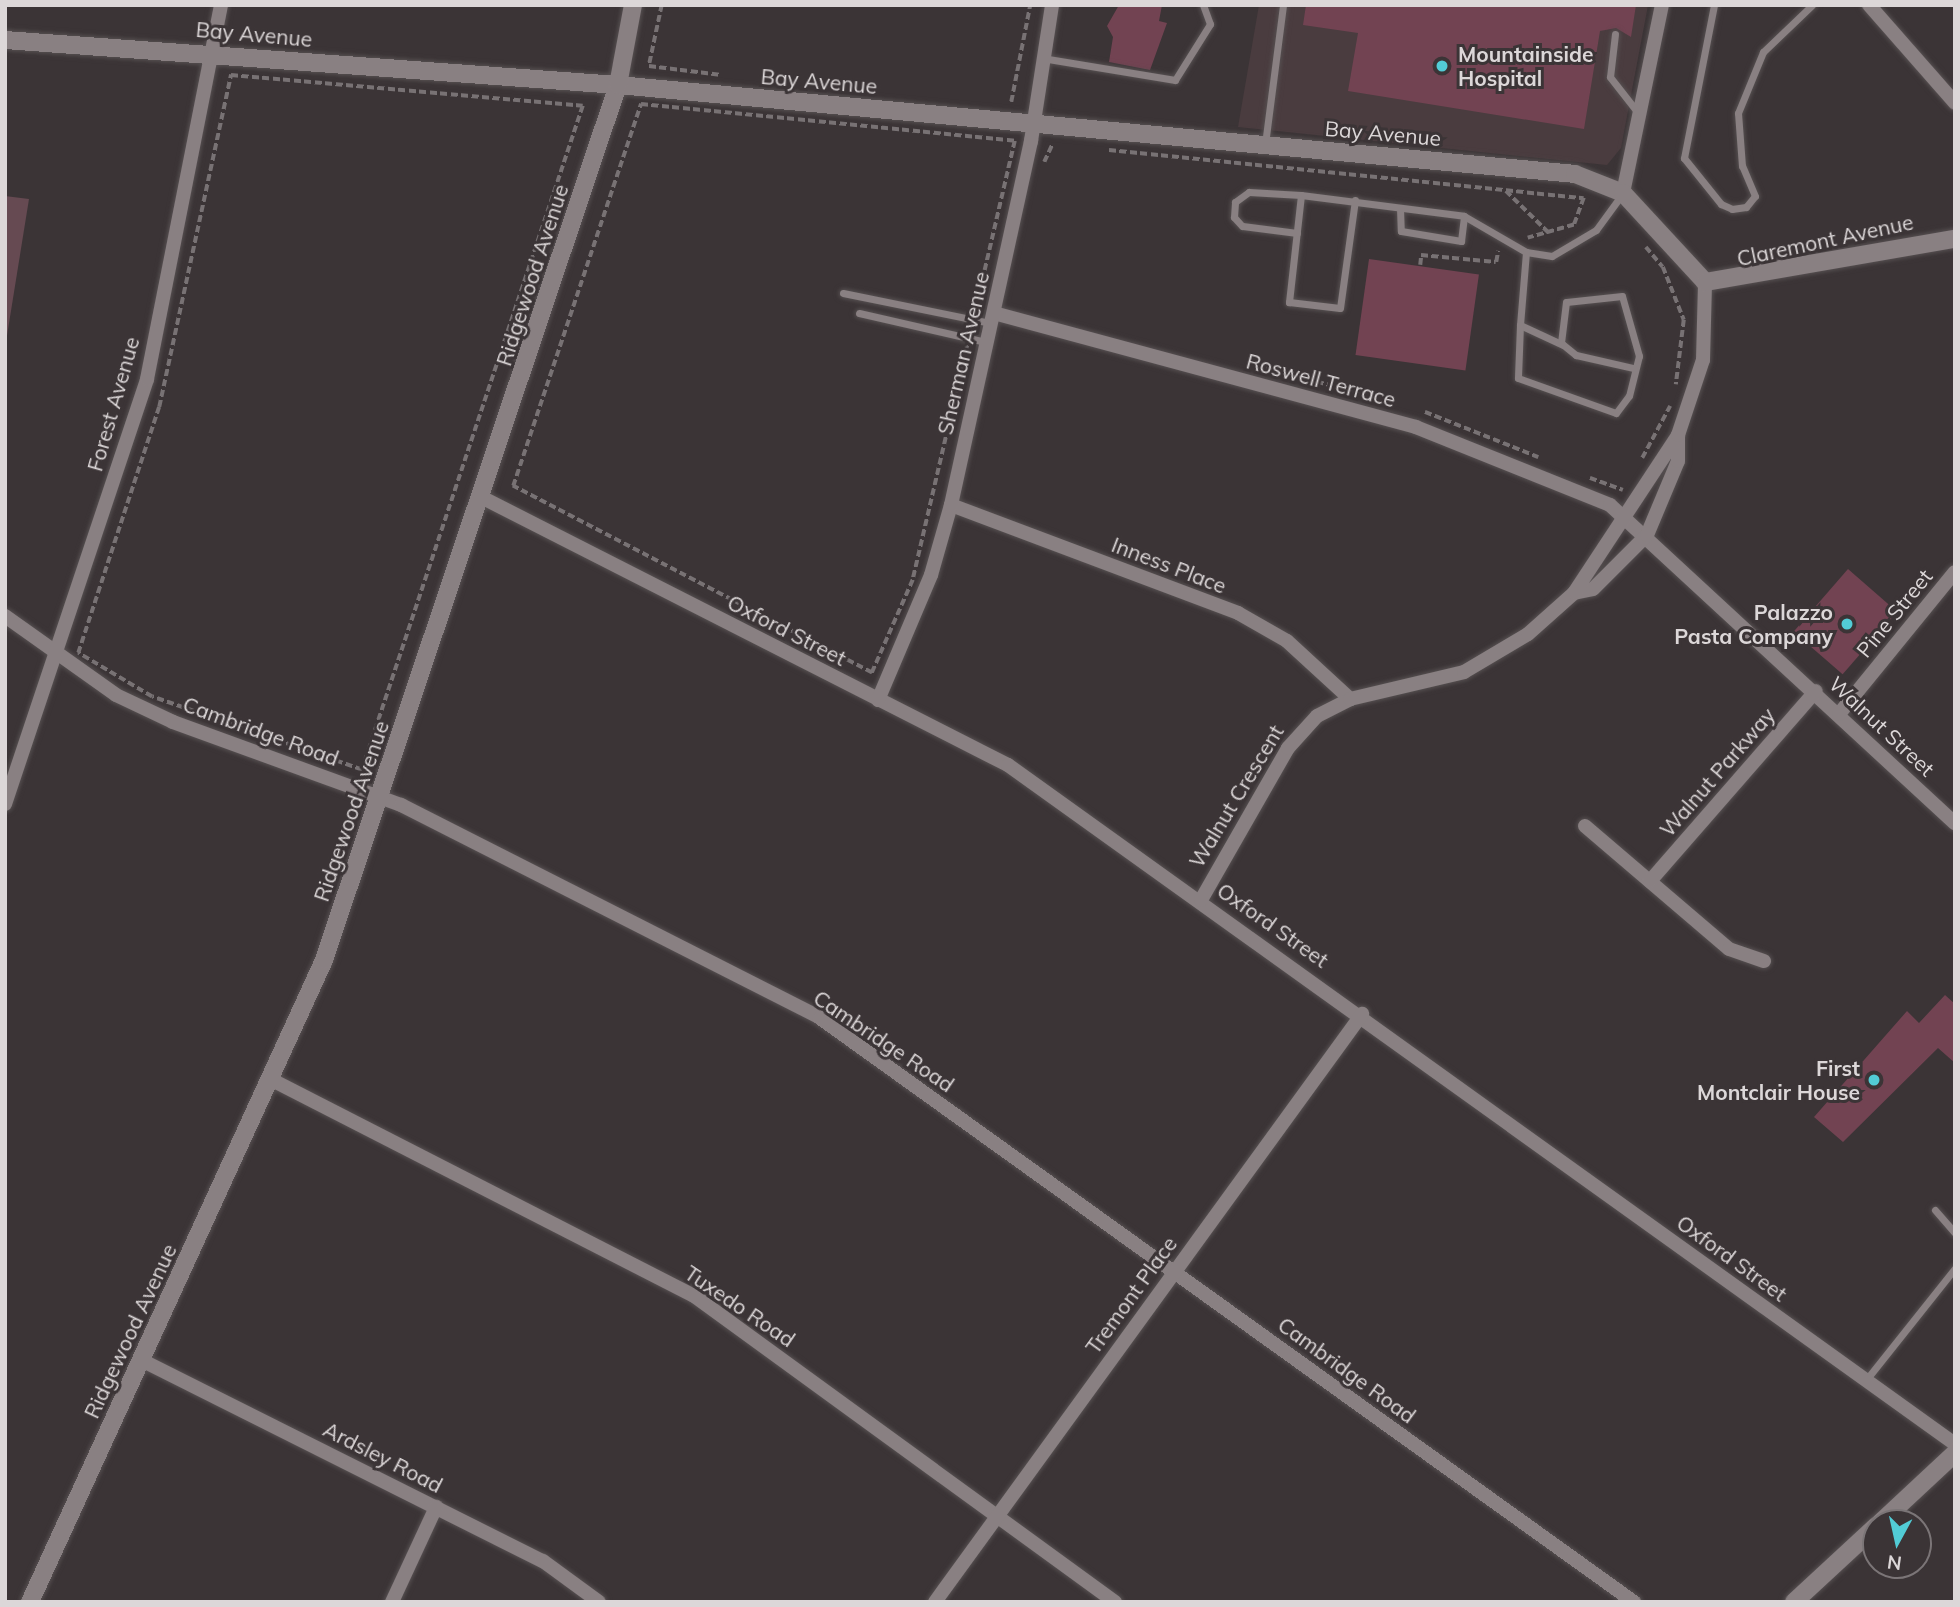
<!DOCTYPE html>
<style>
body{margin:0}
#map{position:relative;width:1960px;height:1607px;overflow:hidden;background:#3b3436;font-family:Mulish,sans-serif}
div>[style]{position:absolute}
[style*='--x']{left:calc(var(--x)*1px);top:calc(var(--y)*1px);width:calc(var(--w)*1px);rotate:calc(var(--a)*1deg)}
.built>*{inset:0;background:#4a3c3f}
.green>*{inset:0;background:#664a52}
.building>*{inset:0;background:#724352;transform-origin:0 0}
.path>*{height:3.5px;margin-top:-1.75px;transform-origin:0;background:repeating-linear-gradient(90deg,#787274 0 7px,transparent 0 10.5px)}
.roads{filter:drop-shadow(0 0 2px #565051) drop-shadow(0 0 2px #565051)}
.service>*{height:7px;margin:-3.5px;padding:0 3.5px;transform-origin:3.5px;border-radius:3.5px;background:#898082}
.minor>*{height:14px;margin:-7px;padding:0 7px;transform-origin:7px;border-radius:7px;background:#898082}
.tertiary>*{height:18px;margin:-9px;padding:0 9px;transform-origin:9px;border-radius:9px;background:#898082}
.secondary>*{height:18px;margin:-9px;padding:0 9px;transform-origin:9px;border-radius:9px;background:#898082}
.dots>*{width:19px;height:19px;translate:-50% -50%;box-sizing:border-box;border:4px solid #3b3436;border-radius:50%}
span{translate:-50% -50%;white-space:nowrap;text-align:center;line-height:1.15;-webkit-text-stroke:6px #3b3436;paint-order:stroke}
.street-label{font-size:21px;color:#dcd7d8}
.poi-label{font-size:21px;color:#dcd7d8;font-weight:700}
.left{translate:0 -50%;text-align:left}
.right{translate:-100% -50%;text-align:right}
.frame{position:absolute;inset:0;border:7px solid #dcd7d8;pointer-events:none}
.north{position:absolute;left:1862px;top:1509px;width:70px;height:70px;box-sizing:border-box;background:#3b3436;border:2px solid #7b7577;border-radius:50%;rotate:188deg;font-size:19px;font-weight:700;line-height:28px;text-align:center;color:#dcd7d8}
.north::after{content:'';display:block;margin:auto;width:24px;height:32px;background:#52ccd6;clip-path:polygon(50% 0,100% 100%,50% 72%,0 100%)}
</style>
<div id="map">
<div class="built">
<i style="clip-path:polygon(1259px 5px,1648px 5px,1621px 148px,1607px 165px,1238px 127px)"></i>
</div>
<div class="green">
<i style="clip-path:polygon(5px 196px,29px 199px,5px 348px)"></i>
</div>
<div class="building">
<i style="clip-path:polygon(1119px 5px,1162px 5px,1159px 21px,1167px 23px,1150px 70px,1109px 62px,1113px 37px,1107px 26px)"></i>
<i style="clip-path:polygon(1306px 5px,1636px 5px,1631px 37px,1616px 28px,1600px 31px,1584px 129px,1348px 91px,1358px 33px,1303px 25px)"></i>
<i style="left:1369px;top:259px;width:111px;height:97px;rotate:8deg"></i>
<i style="left:1848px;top:569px;width:65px;height:83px;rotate:41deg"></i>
<i style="clip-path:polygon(1945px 995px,1955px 1004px,1955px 1063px,1938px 1048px,1843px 1142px,1814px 1117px,1907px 1011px,1919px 1023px)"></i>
</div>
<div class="path">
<i style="--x:662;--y:5;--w:62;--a:102"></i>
<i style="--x:649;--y:66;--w:73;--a:7.1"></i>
<i style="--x:231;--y:75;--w:353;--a:5"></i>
<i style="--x:583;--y:106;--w:700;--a:108.41"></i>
<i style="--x:362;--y:770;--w:222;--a:-160.8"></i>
<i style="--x:152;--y:697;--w:86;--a:-149.3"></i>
<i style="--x:78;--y:653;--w:259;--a:-71.8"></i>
<i style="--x:159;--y:407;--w:340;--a:-77.8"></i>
<i style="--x:1011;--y:102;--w:99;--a:-78.9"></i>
<i style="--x:641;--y:104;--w:376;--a:5.6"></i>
<i style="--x:1015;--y:141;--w:451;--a:103.1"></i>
<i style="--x:913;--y:580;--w:102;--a:113.8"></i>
<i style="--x:872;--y:673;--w:405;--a:-152.5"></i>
<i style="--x:513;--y:486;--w:403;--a:-71.5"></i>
<i style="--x:1109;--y:150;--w:477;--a:5.8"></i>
<i style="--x:1584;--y:198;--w:29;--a:110"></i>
<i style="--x:1574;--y:225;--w:48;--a:164.2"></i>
<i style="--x:1044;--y:162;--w:19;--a:-65"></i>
<i style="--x:1506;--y:191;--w:62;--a:44.3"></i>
<i style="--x:1646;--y:247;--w:26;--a:50"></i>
<i style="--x:1663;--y:267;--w:57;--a:68.4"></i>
<i style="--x:1684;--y:320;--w:65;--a:97"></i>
<i style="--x:1420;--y:265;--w:10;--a:-84"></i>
<i style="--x:1421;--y:255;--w:75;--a:5.3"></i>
<i style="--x:1496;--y:262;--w:11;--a:-80"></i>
<i style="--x:1266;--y:368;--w:100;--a:15"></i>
<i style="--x:1425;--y:412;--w:122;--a:21.7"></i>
<i style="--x:1642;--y:458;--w:59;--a:-61.7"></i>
<i style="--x:1590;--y:478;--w:35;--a:20"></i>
</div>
<div class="roads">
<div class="service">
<i style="--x:1714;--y:5;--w:156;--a:101.1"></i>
<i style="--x:1684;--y:158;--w:59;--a:51.2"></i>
<i style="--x:1721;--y:204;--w:12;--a:24"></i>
<i style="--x:1732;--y:209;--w:14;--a:-8"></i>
<i style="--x:1746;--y:207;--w:14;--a:-51"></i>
<i style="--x:1755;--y:196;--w:33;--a:-113"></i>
<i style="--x:1742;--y:166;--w:53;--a:-94.3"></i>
<i style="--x:1738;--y:113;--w:66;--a:-67.7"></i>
<i style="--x:1763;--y:52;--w:68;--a:-43.8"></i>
<i style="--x:1615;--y:34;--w:43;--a:96.6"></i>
<i style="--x:1610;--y:77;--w:47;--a:51.9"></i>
<i style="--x:1042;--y:58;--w:135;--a:9.4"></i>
<i style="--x:1175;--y:80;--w:66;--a:-58"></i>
<i style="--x:1210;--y:24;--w:20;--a:-110"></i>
<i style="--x:1265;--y:144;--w:140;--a:-82.6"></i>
<i style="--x:1301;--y:195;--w:108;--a:96.4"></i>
<i style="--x:1289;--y:302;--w:51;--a:6.7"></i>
<i style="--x:1340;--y:308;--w:109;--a:-82.1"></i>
<i style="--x:1400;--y:208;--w:23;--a:88"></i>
<i style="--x:1401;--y:231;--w:61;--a:9.5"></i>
<i style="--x:1461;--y:241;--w:25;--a:-83"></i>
<i style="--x:1297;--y:233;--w:55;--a:-172.7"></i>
<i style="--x:1242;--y:226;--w:12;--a:-132"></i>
<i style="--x:1234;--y:217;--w:15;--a:-86"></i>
<i style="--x:1235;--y:202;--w:17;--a:-36"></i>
<i style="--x:1249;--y:192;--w:52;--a:3.3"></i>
<i style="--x:1301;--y:195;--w:164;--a:7.3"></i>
<i style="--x:1464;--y:216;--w:72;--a:30.1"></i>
<i style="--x:1526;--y:252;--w:26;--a:9"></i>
<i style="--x:1552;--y:256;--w:51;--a:-30.6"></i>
<i style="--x:1596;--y:230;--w:46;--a:-53.9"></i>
<i style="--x:1526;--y:252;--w:73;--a:94.7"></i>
<i style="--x:1520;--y:325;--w:47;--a:24.9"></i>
<i style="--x:843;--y:293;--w:151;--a:11.5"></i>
<i style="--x:859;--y:313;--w:130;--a:12.9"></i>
<i style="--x:1520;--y:325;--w:53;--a:92.2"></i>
<i style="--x:1518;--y:378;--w:104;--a:19.7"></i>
<i style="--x:1616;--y:413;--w:21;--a:-53"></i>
<i style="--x:1629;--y:396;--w:41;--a:-76"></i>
<i style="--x:1639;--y:356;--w:62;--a:-105.8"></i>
<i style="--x:1622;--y:296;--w:56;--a:173.9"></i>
<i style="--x:1566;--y:302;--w:41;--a:97"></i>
<i style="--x:1561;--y:343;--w:19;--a:39"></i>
<i style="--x:1576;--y:355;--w:58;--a:12.8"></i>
<i style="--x:1935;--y:1210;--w:30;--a:49"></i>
<i style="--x:1866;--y:1380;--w:143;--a:-51.5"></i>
</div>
<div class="minor">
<i style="--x:1869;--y:5;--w:130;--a:48.7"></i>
<i style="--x:1623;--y:193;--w:192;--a:-78.3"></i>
<i style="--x:994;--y:313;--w:437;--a:15.1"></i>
<i style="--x:1416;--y:427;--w:209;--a:21.9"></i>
<i style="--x:1610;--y:505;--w:469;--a:42.7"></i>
<i style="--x:483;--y:498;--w:589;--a:26.96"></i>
<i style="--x:1008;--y:765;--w:1165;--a:35.64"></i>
<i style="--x:951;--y:505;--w:307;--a:20.6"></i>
<i style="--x:1238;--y:613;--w:56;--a:29.7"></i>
<i style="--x:1287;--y:641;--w:86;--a:42.6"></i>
<i style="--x:1574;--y:593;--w:19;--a:-12"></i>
<i style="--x:1593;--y:589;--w:76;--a:-45"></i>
<i style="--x:1647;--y:535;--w:80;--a:-67.3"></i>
<i style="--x:1678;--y:461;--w:26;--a:-90"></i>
<i style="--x:5;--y:616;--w:136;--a:35.4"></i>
<i style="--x:116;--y:695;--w:63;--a:25.3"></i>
<i style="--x:173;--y:722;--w:243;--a:20"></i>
<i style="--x:401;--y:805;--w:470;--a:26.9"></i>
<i style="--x:820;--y:1018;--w:1002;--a:35.66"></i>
<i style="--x:878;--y:700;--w:136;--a:-67"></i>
<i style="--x:931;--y:575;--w:73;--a:-74.1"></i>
<i style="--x:951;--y:505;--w:373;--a:-77.6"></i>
<i style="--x:1031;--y:141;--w:138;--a:-81.2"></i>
<i style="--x:1839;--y:714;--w:183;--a:-50.8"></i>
<i style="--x:5;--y:804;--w:448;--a:-71.5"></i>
<i style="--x:147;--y:379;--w:381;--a:-78.8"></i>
<i style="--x:1585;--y:826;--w:189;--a:40.5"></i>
<i style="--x:1729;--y:949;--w:37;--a:19"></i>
<i style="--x:1650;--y:881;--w:252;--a:-48.9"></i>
<i style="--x:1201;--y:900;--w:175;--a:-60.2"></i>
<i style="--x:1288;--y:748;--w:43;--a:-47.8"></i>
<i style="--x:1317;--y:716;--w:37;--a:-27"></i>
<i style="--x:1350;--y:699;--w:117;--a:-13.3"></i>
<i style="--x:1464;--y:672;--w:74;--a:-30.7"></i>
<i style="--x:1528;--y:634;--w:62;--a:-41.7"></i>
<i style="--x:1574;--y:593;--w:189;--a:-56.6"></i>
<i style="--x:1678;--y:435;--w:79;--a:-71.6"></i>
<i style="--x:1703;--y:360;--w:78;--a:-88.5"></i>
<i style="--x:270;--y:1079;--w:475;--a:27.1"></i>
<i style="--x:693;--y:1295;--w:522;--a:36.04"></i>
<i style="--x:141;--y:1360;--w:449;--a:26.6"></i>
<i style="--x:543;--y:1561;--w:69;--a:36.2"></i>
<i style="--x:392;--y:1602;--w:105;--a:-65.1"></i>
<i style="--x:935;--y:1602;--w:727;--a:-54.01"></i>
</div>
<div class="tertiary">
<i style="--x:5;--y:40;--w:615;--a:4.2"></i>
<i style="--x:618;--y:85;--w:961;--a:5.31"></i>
<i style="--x:1575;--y:174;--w:52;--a:21.6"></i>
<i style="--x:1623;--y:193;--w:121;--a:47.3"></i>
<i style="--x:1705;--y:282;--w:254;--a:-9.8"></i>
<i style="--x:30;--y:1602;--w:706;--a:-65.39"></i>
<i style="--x:324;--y:960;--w:923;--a:-71.43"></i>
<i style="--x:618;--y:85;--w:81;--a:-79.4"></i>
</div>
<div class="secondary">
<i style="--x:1880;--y:1523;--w:103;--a:-43"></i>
<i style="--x:1794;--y:1602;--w:112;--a:-42.8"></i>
</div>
</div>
<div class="dots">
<i style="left:1442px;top:66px;background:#52ccd6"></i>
<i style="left:1847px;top:624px;background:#52ccd6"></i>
<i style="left:1874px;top:1080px;background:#52ccd6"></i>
</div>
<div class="street-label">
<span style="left:254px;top:34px;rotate:5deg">Bay Avenue</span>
<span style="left:819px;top:81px;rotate:5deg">Bay Avenue</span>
<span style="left:1383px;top:133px;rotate:5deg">Bay Avenue</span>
<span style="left:1825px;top:240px;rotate:-12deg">Claremont Avenue</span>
<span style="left:532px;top:275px;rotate:-72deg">Ridgewood Avenue</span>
<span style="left:963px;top:353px;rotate:-77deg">Sherman Avenue</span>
<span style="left:1321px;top:380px;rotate:15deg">Roswell Terrace</span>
<span style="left:113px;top:404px;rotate:-74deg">Forest Avenue</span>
<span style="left:1169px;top:565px;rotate:21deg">Inness Place</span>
<span style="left:1894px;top:613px;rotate:-51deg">Pine Street</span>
<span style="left:787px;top:630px;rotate:27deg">Oxford Street</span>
<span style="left:1882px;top:726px;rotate:43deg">Walnut Street</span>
<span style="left:261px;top:731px;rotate:20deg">Cambridge Road</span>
<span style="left:1717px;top:772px;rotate:-49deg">Walnut Parkway</span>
<span style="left:1236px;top:796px;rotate:-59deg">Walnut Crescent</span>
<span style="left:351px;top:811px;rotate:-71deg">Ridgewood Avenue</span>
<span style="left:1273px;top:925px;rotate:35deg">Oxford Street</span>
<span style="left:884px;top:1041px;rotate:34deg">Cambridge Road</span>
<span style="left:1732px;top:1258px;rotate:36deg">Oxford Street</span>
<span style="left:1131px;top:1295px;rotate:-54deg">Tremont Place</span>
<span style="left:740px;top:1306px;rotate:34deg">Tuxedo Road</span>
<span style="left:130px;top:1331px;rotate:-65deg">Ridgewood Avenue</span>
<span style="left:1347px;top:1370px;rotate:36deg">Cambridge Road</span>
<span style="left:383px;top:1457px;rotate:27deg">Ardsley Road</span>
</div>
<div class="poi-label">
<span class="left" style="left:1458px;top:66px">Mountainside<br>Hospital</span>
<span class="right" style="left:1833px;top:624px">Palazzo<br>Pasta Company</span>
<span class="right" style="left:1860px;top:1080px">First<br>Montclair House</span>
</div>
<div class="frame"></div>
<div class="north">N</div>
</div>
